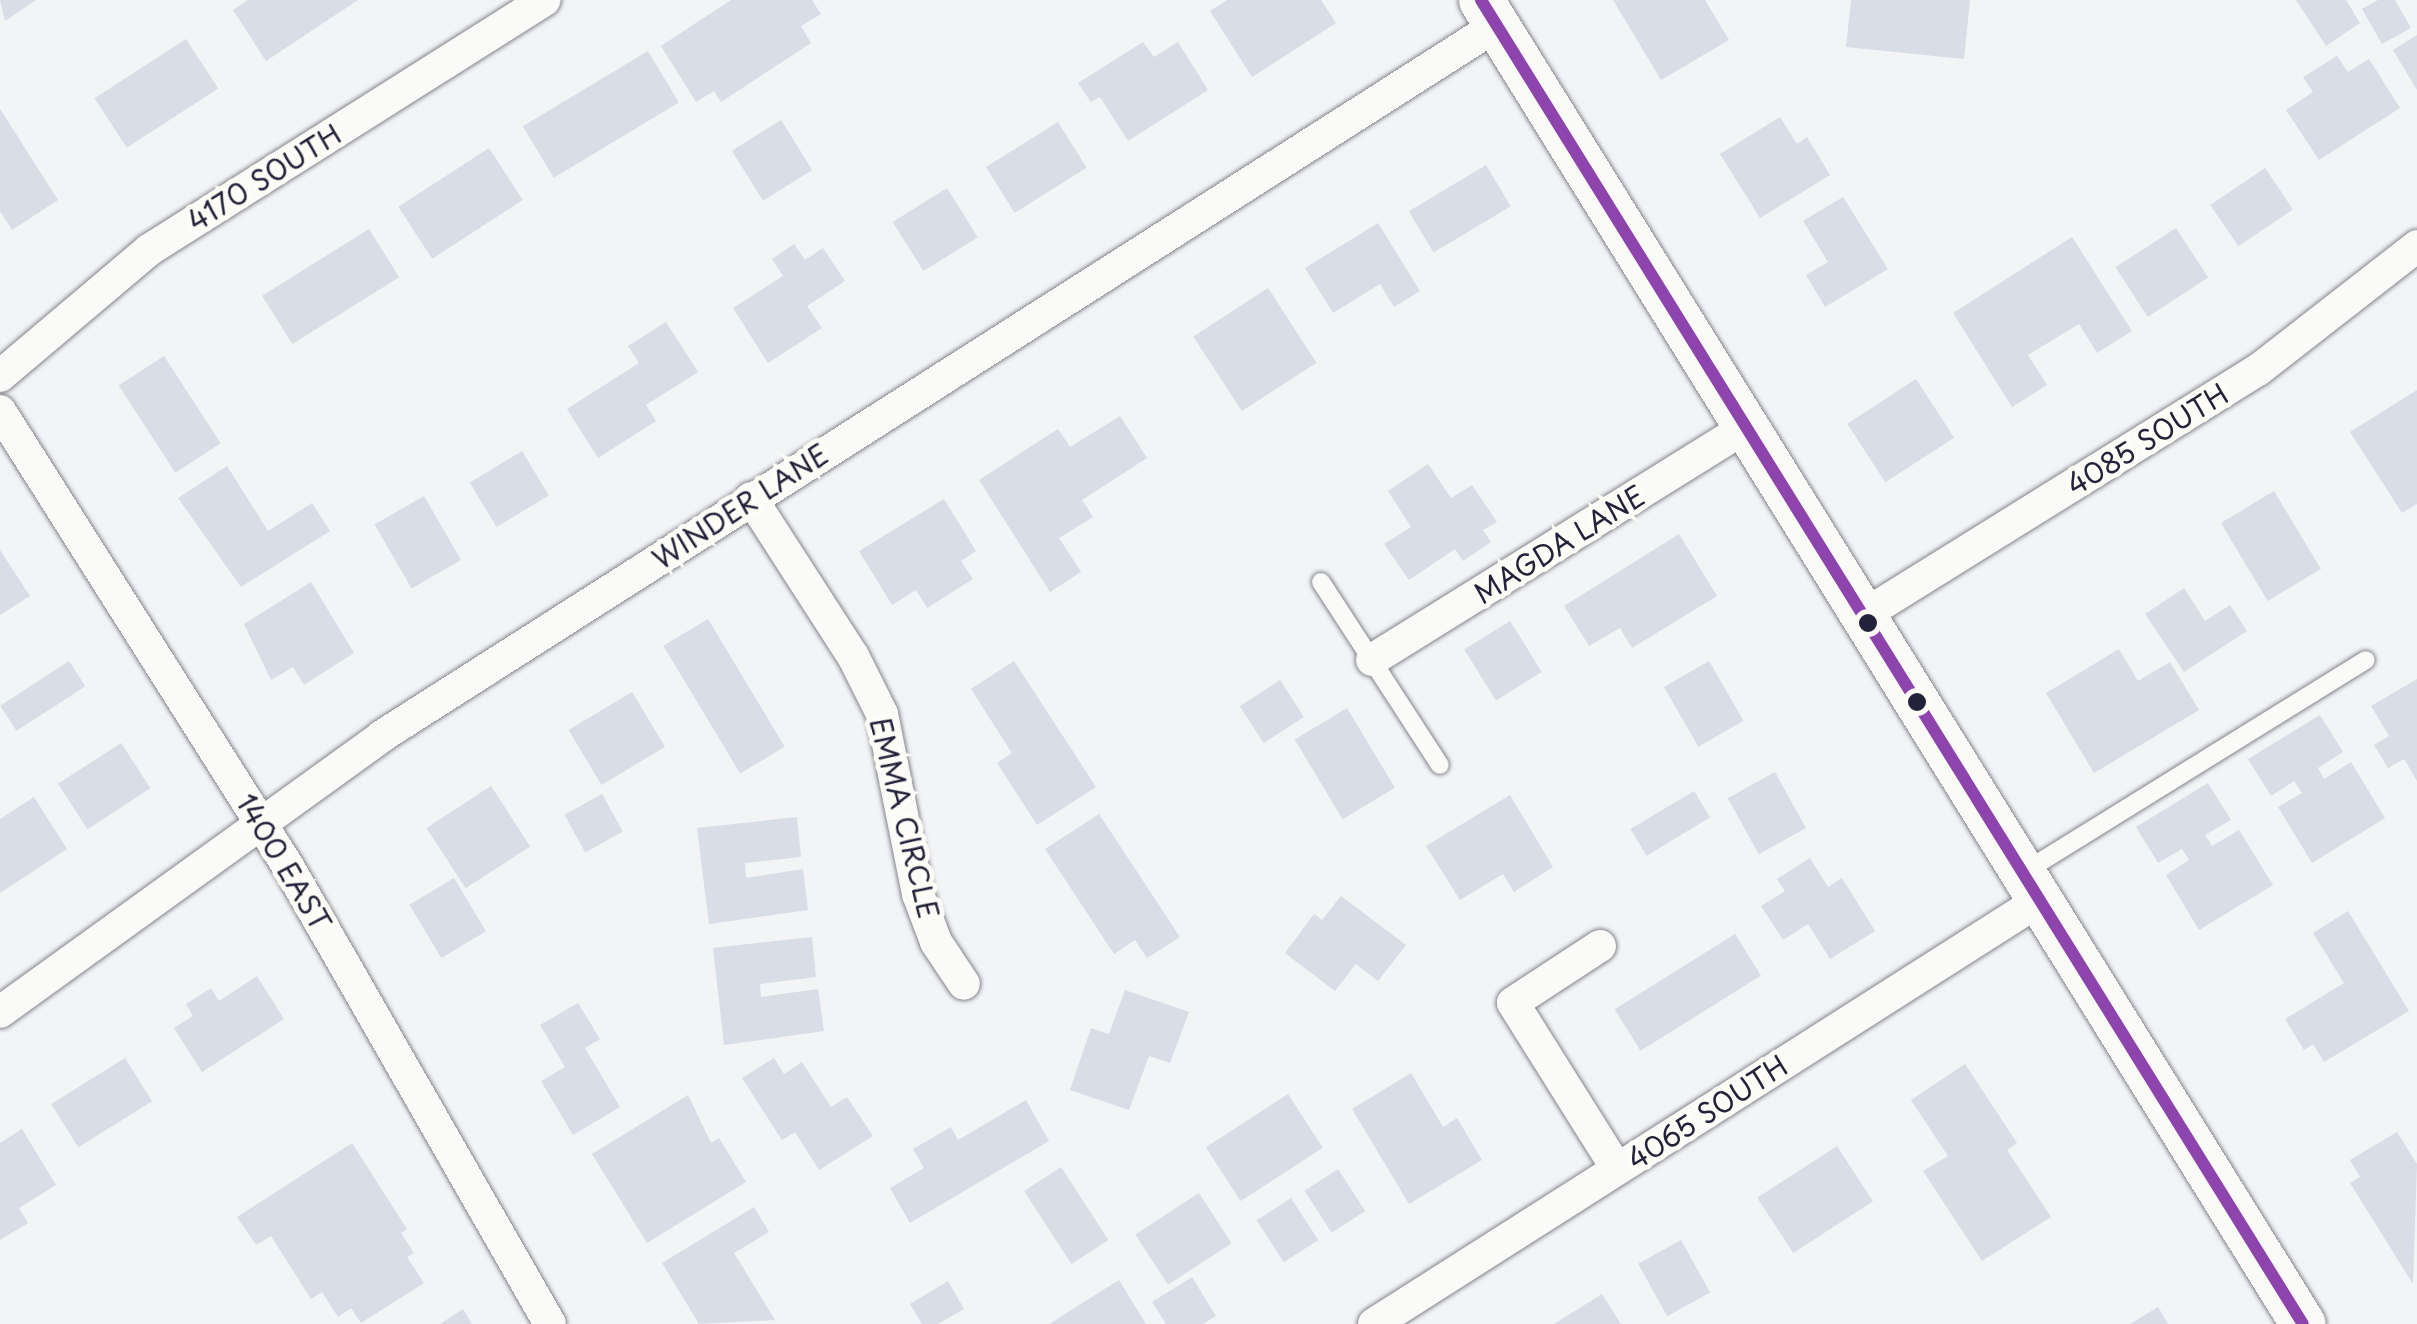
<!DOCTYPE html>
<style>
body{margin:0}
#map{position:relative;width:2417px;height:1324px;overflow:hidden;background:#f2f4f6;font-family:"Playpen Sans",sans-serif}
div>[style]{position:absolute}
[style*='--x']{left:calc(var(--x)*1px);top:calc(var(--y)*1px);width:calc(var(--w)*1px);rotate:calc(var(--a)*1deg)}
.building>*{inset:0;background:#d8dde6;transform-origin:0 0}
.roads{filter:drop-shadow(0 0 2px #84858b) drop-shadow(0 0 2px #84858b)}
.lane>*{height:18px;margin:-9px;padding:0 9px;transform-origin:9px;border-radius:9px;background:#fafaf9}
.street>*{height:32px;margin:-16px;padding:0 16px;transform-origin:16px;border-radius:16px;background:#fafaf9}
.secondary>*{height:45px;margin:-22.5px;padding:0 22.5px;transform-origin:22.5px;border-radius:22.5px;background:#fafaf9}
.bus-1>*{height:12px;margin:-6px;padding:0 6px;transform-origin:6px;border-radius:6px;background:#8e44ad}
.dots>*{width:28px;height:28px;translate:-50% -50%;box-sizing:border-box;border:5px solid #fdfcf7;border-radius:50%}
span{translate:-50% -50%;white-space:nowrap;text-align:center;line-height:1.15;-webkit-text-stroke:10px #fdfcf7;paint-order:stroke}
.street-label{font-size:28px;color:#22223b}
</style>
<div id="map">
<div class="building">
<i style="clip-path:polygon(0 0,36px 0,5px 21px)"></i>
<i style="clip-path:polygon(248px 0,358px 0,266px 61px,233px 10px)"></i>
<i style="clip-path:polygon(731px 0,812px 0,821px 14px,801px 26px,811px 43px,721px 102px,714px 91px,696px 102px,661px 46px)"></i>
<i style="clip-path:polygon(1227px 0,1321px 0,1336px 23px,1252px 77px,1210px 11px)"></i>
<i style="clip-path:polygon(1613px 0,1705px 0,1729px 40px,1661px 80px)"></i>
<i style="clip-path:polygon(1851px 0,1970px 0,1964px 59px,1846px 47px)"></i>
<i style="clip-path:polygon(2296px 0,2346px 0,2360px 23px,2326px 46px)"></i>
<i style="clip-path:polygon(2378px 0,2395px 0,2411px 28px,2382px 44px,2362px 9px)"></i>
<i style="clip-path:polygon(2417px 35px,2417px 90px,2393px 50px)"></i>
<i style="left:186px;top:39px;width:59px;height:109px;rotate:57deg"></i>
<i style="clip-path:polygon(1143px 42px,1154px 57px,1178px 42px,1208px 90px,1128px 141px,1100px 97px,1091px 102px,1078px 83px)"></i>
<i style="left:648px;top:51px;width:60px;height:146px;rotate:59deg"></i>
<i style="clip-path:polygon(2337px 56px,2348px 72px,2369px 59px,2400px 108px,2319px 160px,2286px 110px,2313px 92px,2303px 77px)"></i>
<i style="clip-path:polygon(0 109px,58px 200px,12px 230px,0 211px)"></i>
<i style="clip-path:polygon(1780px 117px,1797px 144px,1807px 137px,1830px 175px,1760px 218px,1720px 154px)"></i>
<i style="left:781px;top:120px;width:59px;height:58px;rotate:58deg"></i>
<i style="left:1058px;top:122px;width:54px;height:85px;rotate:58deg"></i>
<i style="left:489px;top:148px;width:62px;height:108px;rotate:57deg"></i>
<i style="left:1486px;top:165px;width:48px;height:90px;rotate:59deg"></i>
<i style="left:2265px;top:168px;width:50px;height:66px;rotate:56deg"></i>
<i style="left:947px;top:188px;width:58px;height:64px;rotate:58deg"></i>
<i style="clip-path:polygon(1843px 197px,1888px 269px,1825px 307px,1806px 275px,1828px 262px,1803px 221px)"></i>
<i style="clip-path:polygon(1378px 223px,1420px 291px,1394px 307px,1380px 284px,1333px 313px,1305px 268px)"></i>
<i style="left:2176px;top:228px;width:59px;height:72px;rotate:57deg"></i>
<i style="left:369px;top:229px;width:57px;height:126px;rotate:58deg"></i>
<i style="clip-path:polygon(2072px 237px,2132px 331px,2097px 353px,2079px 324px,2028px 355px,2047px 385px,2012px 407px,1953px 313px)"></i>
<i style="clip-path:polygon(794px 244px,805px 260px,823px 248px,845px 281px,807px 306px,822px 328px,768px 363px,733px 308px,783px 276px,772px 259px)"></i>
<i style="left:1268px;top:288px;width:89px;height:89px;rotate:57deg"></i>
<i style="clip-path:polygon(666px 322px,698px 372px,646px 405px,656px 421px,598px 458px,567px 409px,639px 363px,628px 346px)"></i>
<i style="left:164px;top:356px;width:104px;height:54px;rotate:57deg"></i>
<i style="left:1916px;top:379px;width:70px;height:82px;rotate:57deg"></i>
<i style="clip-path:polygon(2417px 390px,2417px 504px,2402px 513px,2350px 432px)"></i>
<i style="clip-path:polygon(1120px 416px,1147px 458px,1082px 500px,1093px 517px,1059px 538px,1081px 572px,1050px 592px,979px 480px,1058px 429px,1070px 447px)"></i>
<i style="left:522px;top:451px;width:52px;height:61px;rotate:59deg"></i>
<i style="clip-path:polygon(1428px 464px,1451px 498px,1472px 485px,1497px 522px,1483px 530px,1491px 542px,1463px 561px,1455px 549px,1409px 580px,1384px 544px,1411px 527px,1388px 491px)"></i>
<i style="clip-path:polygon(227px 466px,268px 531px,312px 503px,330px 531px,241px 587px,178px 498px)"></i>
<i style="left:2274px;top:491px;width:91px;height:62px;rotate:59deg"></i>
<i style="left:424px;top:496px;width:74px;height:57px;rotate:60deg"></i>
<i style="clip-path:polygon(944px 499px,976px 551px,961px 561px,973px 579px,927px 608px,916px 590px,892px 605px,859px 551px)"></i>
<i style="clip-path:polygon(1679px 534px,1717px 596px,1632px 648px,1620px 628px,1589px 646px,1564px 606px)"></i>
<i style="clip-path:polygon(0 550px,30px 596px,0 615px)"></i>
<i style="clip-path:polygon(311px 582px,354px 653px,304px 685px,293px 667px,271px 680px,244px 624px)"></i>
<i style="clip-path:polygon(2184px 588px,2205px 621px,2230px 605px,2247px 631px,2184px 672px,2145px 614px)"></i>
<i style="left:708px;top:619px;width:149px;height:52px;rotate:59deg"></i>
<i style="left:1510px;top:621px;width:60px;height:54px;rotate:58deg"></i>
<i style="clip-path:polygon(2119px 649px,2138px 681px,2170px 662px,2199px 710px,2094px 773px,2046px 693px)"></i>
<i style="left:69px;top:661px;width:30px;height:82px;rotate:57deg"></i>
<i style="clip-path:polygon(1014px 661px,1096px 787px,1037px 825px,997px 763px,1012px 753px,971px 689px)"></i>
<i style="left:1709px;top:661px;width:69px;height:52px;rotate:60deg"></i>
<i style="clip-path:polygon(2417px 679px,2417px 781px,2404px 759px,2388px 768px,2374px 745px,2389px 736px,2371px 706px)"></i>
<i style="left:1280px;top:680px;width:44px;height:48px;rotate:57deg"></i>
<i style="left:632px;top:692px;width:64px;height:74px;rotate:59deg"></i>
<i style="left:1347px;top:708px;width:93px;height:61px;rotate:59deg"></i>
<i style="clip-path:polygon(2320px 715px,2343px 752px,2318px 768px,2324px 779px,2351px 762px,2385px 818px,2312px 863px,2278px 807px,2302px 793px,2294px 781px,2271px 796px,2248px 759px)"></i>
<i style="left:121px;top:743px;width:54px;height:75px;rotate:57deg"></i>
<i style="left:1775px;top:772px;width:64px;height:54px;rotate:61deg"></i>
<i style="clip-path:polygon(2208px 783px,2231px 820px,2205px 835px,2212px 846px,2239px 830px,2273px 885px,2199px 930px,2166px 875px,2189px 860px,2182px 849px,2158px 863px,2136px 827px)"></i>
<i style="left:491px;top:786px;width:72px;height:77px;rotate:57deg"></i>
<i style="left:1694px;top:791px;width:31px;height:74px;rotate:59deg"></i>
<i style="left:602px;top:794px;width:43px;height:43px;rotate:61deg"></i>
<i style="clip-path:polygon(1510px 795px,1553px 867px,1514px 892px,1503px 874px,1460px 900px,1426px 846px)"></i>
<i style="clip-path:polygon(34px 797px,67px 849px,0 893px,0 819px)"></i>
<i style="clip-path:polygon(1099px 814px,1180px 937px,1147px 958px,1135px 940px,1114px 954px,1045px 849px)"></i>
<i style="clip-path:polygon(797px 817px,801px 857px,745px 863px,746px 878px,803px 869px,808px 910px,709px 924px,697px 828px)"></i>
<i style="clip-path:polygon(1810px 858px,1828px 887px,1842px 878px,1875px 931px,1830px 959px,1808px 924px,1783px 940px,1761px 906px,1785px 891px,1777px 879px)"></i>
<i style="left:454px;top:878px;width:62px;height:52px;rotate:59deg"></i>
<i style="clip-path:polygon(1341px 896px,1406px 945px,1378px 981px,1356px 964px,1335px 991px,1285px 953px,1314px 914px,1322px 920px)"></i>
<i style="clip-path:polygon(2348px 911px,2409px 1011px,2324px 1062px,2313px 1044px,2304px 1050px,2285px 1019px,2344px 983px,2313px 933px)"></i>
<i style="left:1735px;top:934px;width:49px;height:142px;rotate:58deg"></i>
<i style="clip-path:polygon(812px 937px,816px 977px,760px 984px,761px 997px,818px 989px,824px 1031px,724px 1045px,713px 948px)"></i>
<i style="clip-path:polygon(257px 976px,284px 1019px,202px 1072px,174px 1028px,193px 1016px,186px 1004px,211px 988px,219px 1001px)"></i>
<i style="clip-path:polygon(1125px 990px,1189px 1012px,1170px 1063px,1149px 1056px,1129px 1110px,1070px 1090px,1091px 1028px,1109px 1034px)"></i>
<i style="clip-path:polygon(578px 1003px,600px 1039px,585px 1048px,620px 1107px,573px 1135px,541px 1081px,565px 1067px,540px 1025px)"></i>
<i style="left:125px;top:1058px;width:51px;height:87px;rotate:58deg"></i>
<i style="clip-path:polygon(774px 1058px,784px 1074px,802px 1062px,831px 1107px,847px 1097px,873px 1136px,819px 1170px,795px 1132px,782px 1140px,742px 1078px)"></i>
<i style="clip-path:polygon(1965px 1064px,2017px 1143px,2007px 1150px,2051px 1217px,1982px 1261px,1923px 1171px,1948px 1156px,1911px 1100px)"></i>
<i style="clip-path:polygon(1411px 1073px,1443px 1127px,1457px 1118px,1482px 1160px,1409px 1204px,1352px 1109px)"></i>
<i style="left:1288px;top:1094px;width:64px;height:98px;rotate:57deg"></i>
<i style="clip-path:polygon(688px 1095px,711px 1143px,719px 1138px,746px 1182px,647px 1243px,592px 1154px)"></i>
<i style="clip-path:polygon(1026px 1100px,1049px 1141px,910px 1223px,890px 1188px,924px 1168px,913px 1149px,951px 1127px,958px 1140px)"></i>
<i style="clip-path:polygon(22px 1129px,56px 1185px,19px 1208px,28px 1223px,0 1240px,0 1143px)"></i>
<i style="clip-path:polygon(2397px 1132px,2417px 1164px,2413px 1284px,2350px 1183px,2360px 1177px,2350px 1160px)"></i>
<i style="clip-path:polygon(352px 1143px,407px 1229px,401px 1233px,414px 1253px,407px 1257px,424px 1283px,361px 1323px,351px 1308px,338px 1317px,322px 1292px,311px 1299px,271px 1236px,256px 1245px,237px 1217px)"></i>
<i style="left:1837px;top:1146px;width:66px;height:95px;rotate:57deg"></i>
<i style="left:1061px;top:1167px;width:87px;height:44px;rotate:57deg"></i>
<i style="left:1338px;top:1169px;width:50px;height:40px;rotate:57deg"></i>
<i style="left:1199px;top:1193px;width:60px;height:76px;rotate:57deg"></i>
<i style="left:1291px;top:1198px;width:50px;height:41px;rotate:57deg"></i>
<i style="clip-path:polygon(754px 1207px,769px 1232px,734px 1253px,775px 1320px,699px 1324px,662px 1263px)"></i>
<i style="left:1681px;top:1240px;width:60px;height:49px;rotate:61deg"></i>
<i style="clip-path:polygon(1192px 1277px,1216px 1316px,1203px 1324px,1166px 1324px,1152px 1302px)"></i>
<i style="clip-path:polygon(1119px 1280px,1146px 1324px,1049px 1324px)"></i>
<i style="clip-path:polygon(948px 1281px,964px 1309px,938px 1324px,922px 1324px,910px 1304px)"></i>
<i style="clip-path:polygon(1602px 1294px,1621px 1324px,1554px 1324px)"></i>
<i style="clip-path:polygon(2158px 1307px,2168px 1324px,2130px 1324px)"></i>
<i style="clip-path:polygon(463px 1309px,472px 1324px,440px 1324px)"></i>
</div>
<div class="roads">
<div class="lane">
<i style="--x:1321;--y:582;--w:218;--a:57"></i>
<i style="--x:2024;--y:872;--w:402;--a:-31.8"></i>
</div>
<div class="street">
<i style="--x:0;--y:376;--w:195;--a:-40.2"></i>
<i style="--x:149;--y:250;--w:468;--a:-32.3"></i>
<i style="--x:0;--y:411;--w:541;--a:57.69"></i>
<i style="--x:289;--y:868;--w:525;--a:60.21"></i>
<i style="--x:751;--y:498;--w:188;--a:57.2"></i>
<i style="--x:853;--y:656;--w:65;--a:63.4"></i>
<i style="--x:882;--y:714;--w:184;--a:78.7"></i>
<i style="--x:918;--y:894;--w:51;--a:69.4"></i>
<i style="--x:936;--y:942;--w:50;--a:56.3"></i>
<i style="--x:1864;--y:615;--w:464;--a:-31.9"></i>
<i style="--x:2258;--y:370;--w:202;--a:-37.9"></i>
<i style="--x:1372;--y:660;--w:441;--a:-31.9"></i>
<i style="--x:1600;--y:946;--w:104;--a:146.8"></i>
<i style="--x:1513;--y:1003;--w:196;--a:57.9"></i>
<i style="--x:0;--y:1012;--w:471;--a:-35.8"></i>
<i style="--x:382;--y:736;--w:1322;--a:-32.52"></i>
<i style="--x:1374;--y:1324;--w:790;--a:-32.48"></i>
</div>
<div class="secondary">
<i style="--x:1481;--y:0;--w:1558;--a:58.17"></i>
</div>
</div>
<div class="bus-1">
<i style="--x:1481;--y:0;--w:1558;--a:58.17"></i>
</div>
<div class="dots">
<i style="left:1868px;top:623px;background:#22223b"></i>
<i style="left:1917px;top:702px;background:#22223b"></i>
</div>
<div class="street-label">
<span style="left:264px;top:177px;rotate:-32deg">4170 SOUTH</span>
<span style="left:2147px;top:439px;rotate:-32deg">4085 SOUTH</span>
<span style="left:740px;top:506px;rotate:-33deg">WINDER LANE</span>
<span style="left:1559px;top:544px;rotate:-32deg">MAGDA LANE</span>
<span style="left:905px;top:818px;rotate:76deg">EMMA CIRCLE</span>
<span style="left:284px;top:862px;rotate:59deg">1400 EAST</span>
<span style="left:1707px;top:1112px;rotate:-33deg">4065 SOUTH</span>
</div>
</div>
